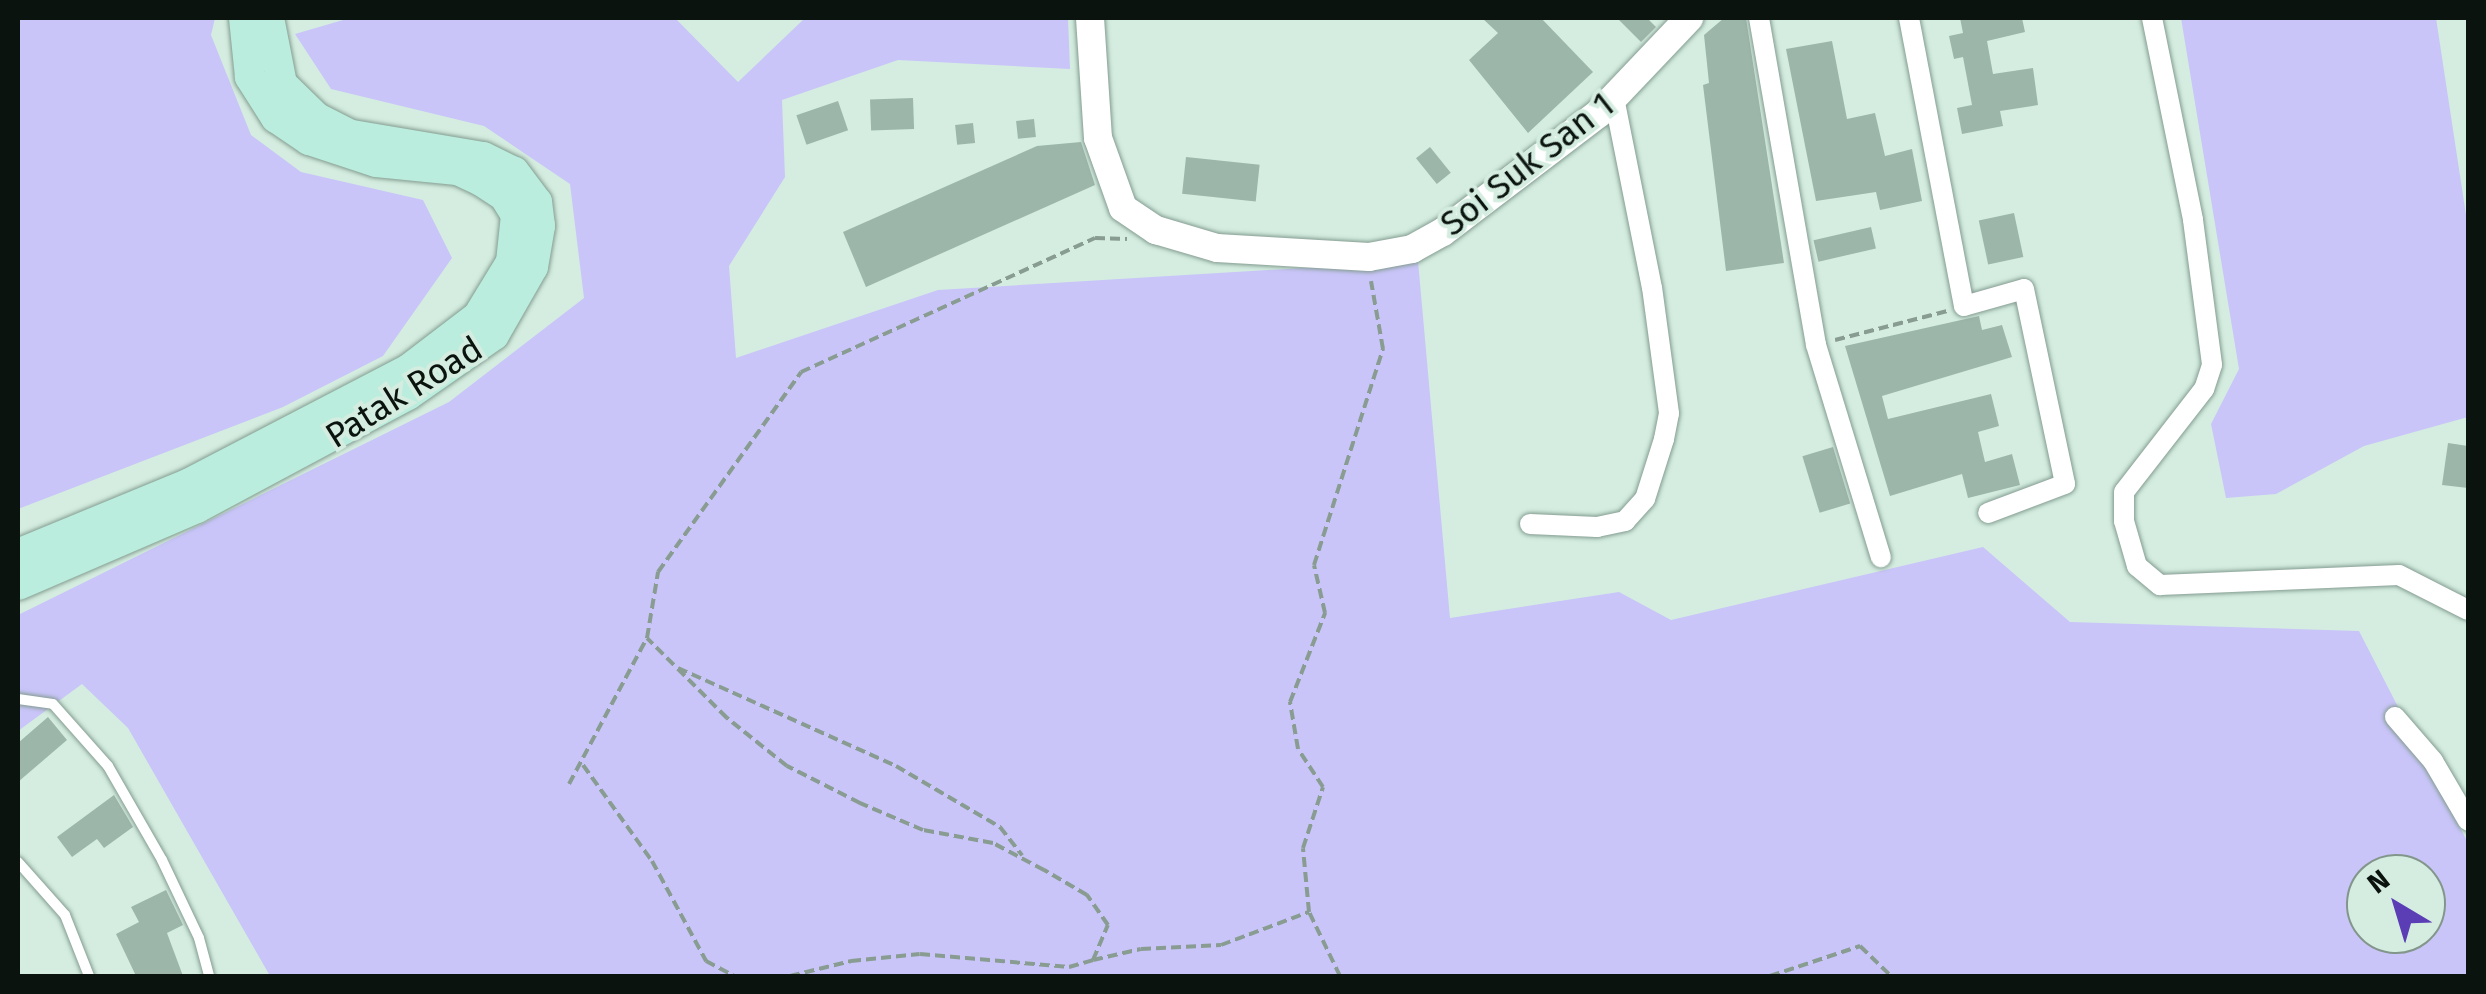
<!DOCTYPE html>
<style>
body{margin:0}
#map{position:relative;width:2486px;height:994px;overflow:hidden;background:#d4ede0;font-family:"Fira Sans",sans-serif}
div>[style]{position:absolute}
[style*='--x']{left:calc(var(--x)*1px);top:calc(var(--y)*1px);width:calc(var(--w)*1px);rotate:calc(var(--a)*1deg)}
.green>*{inset:0;background:#c9c5f9}
.building>*{inset:0;background:#9db6aa;transform-origin:0 0}
.path>*{height:4px;margin-top:-2px;transform-origin:0;background:repeating-linear-gradient(90deg,#899c92 0 10px,transparent 0 15px)}
.roads{filter:drop-shadow(0 0 2px #849c91) drop-shadow(0 0 2px #849c91)}
.service>*{height:10px;margin:-5px;padding:0 5px;transform-origin:5px;border-radius:5px;background:#fff}
.minor>*{height:20px;margin:-10px;padding:0 10px;transform-origin:10px;border-radius:10px;background:#fff}
.tertiary>*{height:28px;margin:-14px;padding:0 14px;transform-origin:14px;border-radius:14px;background:#fff}
.secondary>*{height:30px;margin:-15px;padding:0 15px;transform-origin:15px;border-radius:15px;background:#baeddd}
span{translate:-50% -50%;white-space:nowrap;text-align:center;line-height:1.15;-webkit-text-stroke:8px #d4ede0;paint-order:stroke}
.street-label{font-size:35px;color:#0a130e}
.frame{position:absolute;inset:0;border:20px solid #0a130e;pointer-events:none}
.north{position:absolute;left:2346px;top:854px;width:100px;height:100px;box-sizing:border-box;background:#d4ede0;border:2px solid #83968c;border-radius:50%;rotate:322deg;font-size:28px;font-weight:700;line-height:40px;text-align:center;color:#0a130e}
.north::after{content:'';display:block;margin:auto;width:35px;height:45px;background:#5b3db6;clip-path:polygon(50% 0,100% 100%,50% 72%,0 100%)}
</style>
<div id="map">
<div class="green">
<i style="clip-path:polygon(18px 18px,215px 18px,211px 35px,251px 135px,301px 172px,423px 200px,452px 258px,383px 356px,283px 407px,18px 509px)"></i>
<i style="clip-path:polygon(evenodd,350px 18px,675px 18px,738px 82px,805px 18px,1068px 18px,1070px 69px,898px 60px,782px 100px,785px 177px,729px 266px,736px 358px,938px 290px,1418px 261px,1450px 618px,1619px 592px,1671px 620px,1983px 547px,2070px 622px,2359px 631px,2468px 843px,2468px 976px,270px 976px,128px 728px,82px 684px,18px 731px,18px 615px,449px 402px,584px 298px,570px 184px,484px 126px,331px 89px,295px 34px,350px 18px,2366px 874px,2426px 874px,2426px 934px,2366px 934px,2366px 874px)"></i>
<i style="clip-path:polygon(2181px 18px,2436px 18px,2468px 228px,2468px 417px,2364px 446px,2276px 494px,2226px 498px,2211px 424px,2239px 369px)"></i>
</div>
<div class="building">
<i style="clip-path:polygon(1482px 18px,1541px 18px,1593px 72px,1528px 133px,1469px 60px,1498px 33px)"></i>
<i style="clip-path:polygon(1617px 18px,1647px 18px,1656px 27px,1641px 42px)"></i>
<i style="clip-path:polygon(1724px 18px,1746px 18px,1784px 263px,1726px 271px,1703px 85px,1709px 83px,1704px 35px)"></i>
<i style="clip-path:polygon(1960px 18px,2022px 18px,2025px 32px,1987px 41px,1993px 74px,2033px 68px,2038px 105px,2000px 111px,2003px 126px,1962px 134px,1957px 108px,1972px 105px,1963px 57px,1954px 59px,1949px 36px,1963px 33px)"></i>
<i style="clip-path:polygon(1832px 41px,1847px 119px,1875px 113px,1885px 156px,1912px 149px,1922px 201px,1880px 210px,1876px 192px,1816px 201px,1786px 49px)"></i>
<i style="left:913px;top:98px;width:31px;height:43px;rotate:88deg"></i>
<i style="left:838px;top:101px;width:31px;height:44px;rotate:71deg"></i>
<i style="left:1034px;top:119px;width:18px;height:18px;rotate:84deg"></i>
<i style="left:973px;top:123px;width:20px;height:18px;rotate:84deg"></i>
<i style="clip-path:polygon(1081px 142px,1095px 185px,866px 287px,843px 232px,1037px 146px)"></i>
<i style="left:1430px;top:147px;width:33px;height:18px;rotate:51deg"></i>
<i style="left:1186px;top:157px;width:74px;height:37px;rotate:6deg"></i>
<i style="left:2014px;top:213px;width:45px;height:36px;rotate:78deg"></i>
<i style="left:1871px;top:227px;width:22px;height:59px;rotate:77deg"></i>
<i style="clip-path:polygon(1979px 316px,1982px 330px,2002px 325px,2012px 357px,1882px 396px,1888px 419px,1991px 394px,1999px 426px,1978px 432px,1985px 462px,2012px 454px,2020px 485px,1968px 498px,1962px 474px,1890px 496px,1845px 346px)"></i>
<i style="clip-path:polygon(2448px 443px,2468px 446px,2468px 488px,2442px 485px)"></i>
<i style="left:1833px;top:447px;width:59px;height:32px;rotate:73deg"></i>
<i style="clip-path:polygon(48px 717px,67px 740px,18px 782px,18px 743px)"></i>
<i style="clip-path:polygon(114px 795px,133px 827px,104px 848px,97px 839px,72px 857px,57px 837px)"></i>
<i style="clip-path:polygon(166px 890px,183px 925px,167px 933px,183px 976px,136px 976px,116px 934px,139px 922px,131px 907px)"></i>
</div>
<div class="path">
<i style="--x:1835;--y:340;--w:116;--a:-14.5"></i>
<i style="--x:678;--y:668;--w:239;--a:24.2"></i>
<i style="--x:896;--y:766;--w:121;--a:30.4"></i>
<i style="--x:1000;--y:827;--w:36;--a:52"></i>
<i style="--x:583;--y:765;--w:118;--a:54.3"></i>
<i style="--x:652;--y:861;--w:114;--a:61.6"></i>
<i style="--x:706;--y:961;--w:32;--a:28"></i>
<i style="--x:569;--y:784;--w:166;--a:-61.9"></i>
<i style="--x:1093;--y:960;--w:49;--a:-12.9"></i>
<i style="--x:1141;--y:949;--w:80;--a:-2.9"></i>
<i style="--x:1221;--y:945;--w:94;--a:-20.6"></i>
<i style="--x:790;--y:976;--w:63;--a:-13.8"></i>
<i style="--x:851;--y:961;--w:69;--a:-5.8"></i>
<i style="--x:920;--y:954;--w:150;--a:5"></i>
<i style="--x:1069;--y:967;--w:25;--a:-16"></i>
<i style="--x:1093;--y:960;--w:38;--a:-67"></i>
<i style="--x:1108;--y:925;--w:37;--a:-125"></i>
<i style="--x:1087;--y:895;--w:50;--a:-149.8"></i>
<i style="--x:1044;--y:870;--w:58;--a:-152.1"></i>
<i style="--x:993;--y:843;--w:71;--a:-169.5"></i>
<i style="--x:923;--y:830;--w:69;--a:-156.8"></i>
<i style="--x:860;--y:803;--w:82;--a:-153.1"></i>
<i style="--x:787;--y:766;--w:77;--a:-141.3"></i>
<i style="--x:727;--y:718;--w:113;--a:-135"></i>
<i style="--x:647;--y:638;--w:67;--a:-80.5"></i>
<i style="--x:658;--y:572;--w:246;--a:-54.4"></i>
<i style="--x:801;--y:372;--w:323;--a:-24.5"></i>
<i style="--x:1095;--y:238;--w:32;--a:2"></i>
<i style="--x:1340;--y:976;--w:71;--a:-115.8"></i>
<i style="--x:1309;--y:912;--w:64;--a:-95.4"></i>
<i style="--x:1303;--y:848;--w:64;--a:-71.8"></i>
<i style="--x:1323;--y:787;--w:45;--a:-123.3"></i>
<i style="--x:1298;--y:749;--w:48;--a:-99.7"></i>
<i style="--x:1290;--y:702;--w:96;--a:-68.5"></i>
<i style="--x:1325;--y:613;--w:49;--a:-102.9"></i>
<i style="--x:1314;--y:565;--w:227;--a:-72.3"></i>
<i style="--x:1383;--y:349;--w:69;--a:-100"></i>
<i style="--x:1770;--y:976;--w:95;--a:-18.4"></i>
<i style="--x:1860;--y:946;--w:43;--a:44.1"></i>
</div>
<div class="roads">
<div class="service">
<i style="--x:18;--y:699;--w:35;--a:8"></i>
<i style="--x:53;--y:704;--w:83;--a:48.4"></i>
<i style="--x:108;--y:766;--w:108;--a:60.1"></i>
<i style="--x:162;--y:860;--w:86;--a:64.6"></i>
<i style="--x:199;--y:938;--w:39;--a:75"></i>
<i style="--x:18;--y:862;--w:71;--a:48.4"></i>
<i style="--x:65;--y:915;--w:66;--a:68.5"></i>
</div>
<div class="minor">
<i style="--x:1759;--y:18;--w:332;--a:80.1"></i>
<i style="--x:1816;--y:345;--w:222;--a:73"></i>
<i style="--x:1909;--y:18;--w:293;--a:79.2"></i>
<i style="--x:1964;--y:306;--w:62;--a:-15.8"></i>
<i style="--x:2024;--y:289;--w:199;--a:78.1"></i>
<i style="--x:2065;--y:484;--w:82;--a:159.4"></i>
<i style="--x:2152;--y:18;--w:206;--a:78.5"></i>
<i style="--x:2193;--y:220;--w:146;--a:82.5"></i>
<i style="--x:2212;--y:365;--w:25;--a:108"></i>
<i style="--x:2204;--y:389;--w:130;--a:127.8"></i>
<i style="--x:2124;--y:492;--w:29;--a:90"></i>
<i style="--x:2124;--y:521;--w:47;--a:73.9"></i>
<i style="--x:2137;--y:566;--w:30;--a:40"></i>
<i style="--x:2160;--y:585;--w:239;--a:-2.4"></i>
<i style="--x:2399;--y:575;--w:77;--a:26.9"></i>
<i style="--x:1530;--y:524;--w:67;--a:2.6"></i>
<i style="--x:1597;--y:527;--w:29;--a:-12"></i>
<i style="--x:1625;--y:521;--w:30;--a:-48"></i>
<i style="--x:1645;--y:499;--w:63;--a:-72.4"></i>
<i style="--x:1664;--y:439;--w:26;--a:-79"></i>
<i style="--x:1669;--y:413;--w:126;--a:-97.7"></i>
<i style="--x:1652;--y:288;--w:195;--a:-101.3"></i>
<i style="--x:2395;--y:717;--w:58;--a:49.2"></i>
<i style="--x:2433;--y:761;--w:69;--a:59.7"></i>
</div>
<div class="tertiary">
<i style="--x:1090;--y:18;--w:120;--a:86.2"></i>
<i style="--x:1098;--y:138;--w:74;--a:70.3"></i>
<i style="--x:1123;--y:208;--w:40;--a:34"></i>
<i style="--x:1156;--y:230;--w:64;--a:16.4"></i>
<i style="--x:1217;--y:248;--w:152;--a:3.4"></i>
<i style="--x:1369;--y:257;--w:44;--a:-10.5"></i>
<i style="--x:1412;--y:249;--w:35;--a:-29"></i>
<i style="--x:1443;--y:232;--w:196;--a:-37.3"></i>
<i style="--x:1599;--y:113;--w:131;--a:-46.5"></i>
</div>
<div class="secondary">
<i style="--x:18;--y:554;--w:186;--a:-22.4"></i>
<i style="--x:190;--y:483;--w:247;--a:-27.5"></i>
<i style="--x:409;--y:369;--w:87;--a:-37.5"></i>
<i style="--x:478;--y:316;--w:63;--a:-58.6"></i>
<i style="--x:511;--y:262;--w:47;--a:-83.9"></i>
<i style="--x:516;--y:215;--w:22;--a:-122"></i>
<i style="--x:504;--y:196;--w:27;--a:-147"></i>
<i style="--x:481;--y:181;--w:26;--a:-155"></i>
<i style="--x:457;--y:170;--w:81;--a:-174.4"></i>
<i style="--x:376;--y:162;--w:71;--a:-161.8"></i>
<i style="--x:309;--y:140;--w:40;--a:-146"></i>
<i style="--x:276;--y:118;--w:49;--a:-122.4"></i>
<i style="--x:250;--y:77;--w:59;--a:-95.8"></i>
<i style="--x:18;--y:585;--w:195;--a:-23.3"></i>
<i style="--x:197;--y:508;--w:239;--a:-28.2"></i>
<i style="--x:408;--y:395;--w:105;--a:-34.9"></i>
<i style="--x:494;--y:335;--w:78;--a:-60.2"></i>
<i style="--x:533;--y:267;--w:42;--a:-80.3"></i>
<i style="--x:540;--y:226;--w:24;--a:-97"></i>
<i style="--x:537;--y:202;--w:38;--a:-127"></i>
<i style="--x:514;--y:172;--w:34;--a:-154"></i>
<i style="--x:483;--y:157;--w:134;--a:-170.5"></i>
<i style="--x:351;--y:135;--w:38;--a:-153"></i>
<i style="--x:317;--y:118;--w:49;--a:-135.8"></i>
<i style="--x:282;--y:84;--w:67;--a:-101.1"></i>
</div>
</div>
<div class="street-label">
<span style="left:1527px;top:164px;rotate:-38deg">Soi Suk San 1</span>
<span style="left:404px;top:392px;rotate:-32deg">Patak Road</span>
</div>
<div class="frame"></div>
<div class="north">N</div>
</div>
